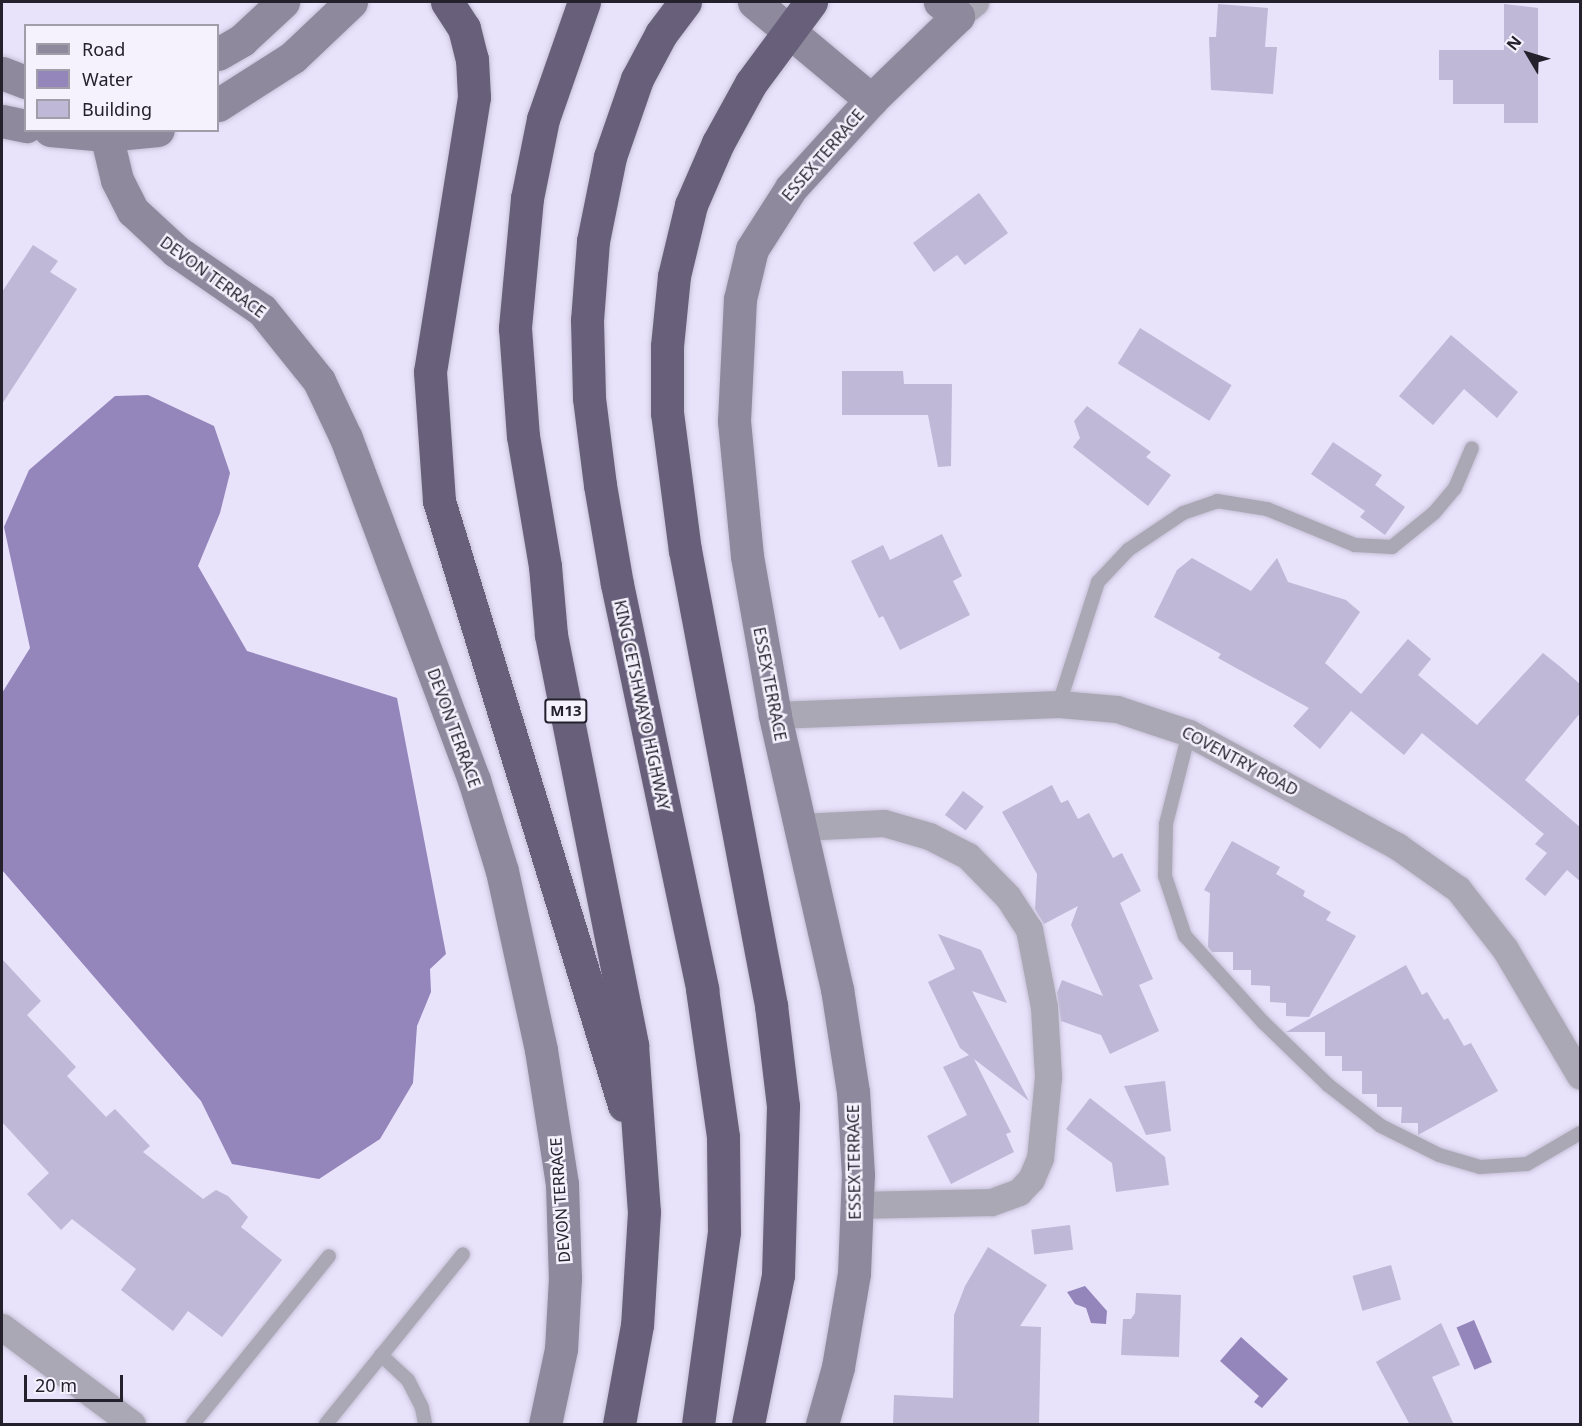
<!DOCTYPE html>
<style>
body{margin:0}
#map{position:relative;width:1582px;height:1426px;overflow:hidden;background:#e8e2fb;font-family:"Noto Sans",sans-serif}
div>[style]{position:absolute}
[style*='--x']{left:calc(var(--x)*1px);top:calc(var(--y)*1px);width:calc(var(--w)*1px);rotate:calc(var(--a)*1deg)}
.water>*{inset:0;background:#9485bb;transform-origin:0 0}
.building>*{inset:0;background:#bfb8d6;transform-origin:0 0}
.roads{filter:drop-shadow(0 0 2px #c5bfd6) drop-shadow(0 0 2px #c5bfd6)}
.lane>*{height:14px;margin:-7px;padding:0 7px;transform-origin:7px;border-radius:7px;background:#aba8b5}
.street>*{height:27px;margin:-13.5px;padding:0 13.5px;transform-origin:13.5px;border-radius:13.5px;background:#aba8b5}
.secondary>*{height:33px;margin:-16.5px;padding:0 16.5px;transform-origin:16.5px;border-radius:16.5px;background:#8e899d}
.highway>*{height:33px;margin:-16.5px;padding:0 16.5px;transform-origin:16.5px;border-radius:16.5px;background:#68607b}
span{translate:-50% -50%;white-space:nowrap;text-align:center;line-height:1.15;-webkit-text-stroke:5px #f5f2fe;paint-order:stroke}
.shield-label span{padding:2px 4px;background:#f5f2fe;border:2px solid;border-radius:4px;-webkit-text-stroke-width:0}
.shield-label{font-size:15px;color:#24212d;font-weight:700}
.street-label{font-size:16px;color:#24212d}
.frame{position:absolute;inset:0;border:3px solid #24212d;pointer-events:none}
.legend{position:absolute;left:24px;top:24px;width:195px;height:108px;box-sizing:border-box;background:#f5f2fe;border:2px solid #a19eaa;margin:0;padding:8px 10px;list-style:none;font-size:18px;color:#24212d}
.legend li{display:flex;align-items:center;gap:12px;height:30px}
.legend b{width:30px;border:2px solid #a19eaa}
.north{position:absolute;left:1498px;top:24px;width:60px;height:60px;-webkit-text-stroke:4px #f5f2fe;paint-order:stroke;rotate:308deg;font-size:16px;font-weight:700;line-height:24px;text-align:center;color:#24212d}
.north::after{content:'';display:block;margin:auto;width:21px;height:27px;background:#24212d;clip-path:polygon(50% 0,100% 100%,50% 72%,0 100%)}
.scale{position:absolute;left:24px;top:1375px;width:99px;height:27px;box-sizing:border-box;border:3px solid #24212d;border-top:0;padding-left:8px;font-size:18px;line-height:21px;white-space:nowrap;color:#24212d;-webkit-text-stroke:4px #f5f2fe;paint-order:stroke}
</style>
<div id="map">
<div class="water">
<i style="clip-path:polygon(148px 395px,214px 426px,230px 473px,220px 513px,198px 566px,247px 651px,397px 698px,446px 954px,430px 969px,431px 992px,417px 1026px,413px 1083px,380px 1139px,319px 1179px,232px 1164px,201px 1101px,2px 870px,2px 693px,30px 648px,4px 527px,29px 470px,115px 396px)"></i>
<i style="clip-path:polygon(1085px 1286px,1107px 1311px,1106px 1324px,1091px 1323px,1086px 1308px,1075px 1304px,1067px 1292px)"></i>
<i style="left:1474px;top:1320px;width:46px;height:19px;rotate:67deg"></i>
<i style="clip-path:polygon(1241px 1337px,1288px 1379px,1262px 1408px,1254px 1402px,1259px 1396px,1220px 1361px)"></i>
</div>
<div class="building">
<i style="clip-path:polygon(1218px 4px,1268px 8px,1265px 47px,1277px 47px,1273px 94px,1211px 90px,1209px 37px,1216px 37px)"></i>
<i style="clip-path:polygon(1504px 4px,1538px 8px,1538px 123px,1504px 123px,1504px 104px,1453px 104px,1453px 80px,1439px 80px,1439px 50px,1504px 50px)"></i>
<i style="clip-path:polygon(979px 193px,1008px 233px,965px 265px,957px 255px,934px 272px,913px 243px)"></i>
<i style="clip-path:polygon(33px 245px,58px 261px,50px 272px,77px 289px,2px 404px,2px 292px)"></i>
<i style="left:1140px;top:328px;width:108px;height:42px;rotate:32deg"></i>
<i style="clip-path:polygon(1451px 335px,1518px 392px,1497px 418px,1464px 389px,1433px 425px,1399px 396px)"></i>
<i style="clip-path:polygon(842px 371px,903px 371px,904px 384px,952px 384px,951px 466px,938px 467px,928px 415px,842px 415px)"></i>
<i style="clip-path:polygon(1087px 406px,1151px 452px,1146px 457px,1171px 475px,1148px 506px,1073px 447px,1080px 438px,1074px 421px)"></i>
<i style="clip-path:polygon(1333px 442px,1382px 475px,1375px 485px,1405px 507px,1385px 535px,1360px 517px,1365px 511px,1311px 474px)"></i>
<i style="clip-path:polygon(942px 534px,962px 576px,953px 581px,970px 615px,900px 650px,883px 616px,879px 618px,851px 561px,883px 545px,890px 560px)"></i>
<i style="clip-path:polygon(1192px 558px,1251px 591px,1277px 558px,1288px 582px,1346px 600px,1360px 612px,1325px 663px,1361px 694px,1408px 639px,1431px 659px,1418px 675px,1477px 725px,1543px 653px,1563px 669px,1581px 685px,1581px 712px,1525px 780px,1581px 828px,1581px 882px,1567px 870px,1545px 896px,1525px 879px,1547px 853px,1535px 844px,1544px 834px,1422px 733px,1404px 755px,1351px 711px,1320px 749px,1293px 726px,1309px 708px,1218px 658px,1221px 654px,1154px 617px,1177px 570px)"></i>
<i style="clip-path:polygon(1052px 785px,1061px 803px,1068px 800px,1078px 819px,1089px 813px,1113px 858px,1122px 853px,1141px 891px,1120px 903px,1153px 979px,1139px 985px,1159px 1031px,1110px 1054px,1101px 1035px,1061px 1021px,1057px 993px,1062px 980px,1103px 996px,1071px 925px,1078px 906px,1044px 924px,1035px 909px,1037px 874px,1002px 812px)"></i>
<i style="left:963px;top:791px;width:26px;height:30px;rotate:37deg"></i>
<i style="clip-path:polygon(1232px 841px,1280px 867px,1276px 874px,1305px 891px,1303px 896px,1331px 912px,1326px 920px,1356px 936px,1309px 1017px,1286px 1016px,1286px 1003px,1270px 1002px,1270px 986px,1251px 985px,1251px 970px,1233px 970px,1233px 952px,1212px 952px,1208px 947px,1210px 893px,1204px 890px)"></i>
<i style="clip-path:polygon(938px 934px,981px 950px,1007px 1003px,972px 991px,1029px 1101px,974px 1059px,1011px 1132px,1006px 1134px,1014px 1152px,951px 1184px,927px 1136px,967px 1115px,943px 1067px,969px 1055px,960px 1048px,928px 982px,955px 969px)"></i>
<i style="clip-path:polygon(2px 959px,41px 1001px,27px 1015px,76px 1067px,67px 1076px,106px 1117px,115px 1109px,150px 1146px,143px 1152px,203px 1199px,216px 1190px,228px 1196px,248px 1217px,241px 1227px,282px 1260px,222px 1337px,188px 1311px,173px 1331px,121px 1290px,136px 1269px,72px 1219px,61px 1230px,27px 1194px,49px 1173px,2px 1122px)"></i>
<i style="clip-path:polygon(1406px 965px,1422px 995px,1427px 992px,1444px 1020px,1448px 1018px,1464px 1046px,1471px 1043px,1498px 1091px,1418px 1135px,1418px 1123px,1401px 1123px,1402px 1107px,1377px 1107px,1377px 1094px,1362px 1094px,1362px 1071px,1342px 1071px,1342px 1056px,1325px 1056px,1325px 1032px,1286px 1032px)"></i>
<i style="clip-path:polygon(1165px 1081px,1171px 1131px,1146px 1135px,1124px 1086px)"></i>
<i style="clip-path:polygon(1090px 1098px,1165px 1157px,1169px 1185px,1116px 1192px,1112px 1163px,1066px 1129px)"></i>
<i style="left:1070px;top:1225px;width:25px;height:39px;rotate:83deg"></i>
<i style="clip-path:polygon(988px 1247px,1047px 1285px,1020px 1326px,1041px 1327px,1039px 1425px,893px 1425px,894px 1395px,953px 1398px,954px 1315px,965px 1286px)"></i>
<i style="left:1391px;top:1265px;width:36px;height:40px;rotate:74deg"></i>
<i style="clip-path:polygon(1136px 1293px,1181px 1295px,1179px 1357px,1121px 1355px,1123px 1319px,1131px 1319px,1135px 1313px)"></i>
<i style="clip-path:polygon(1441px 1323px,1460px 1365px,1432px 1377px,1454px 1425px,1410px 1425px,1376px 1362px)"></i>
</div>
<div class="roads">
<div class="lane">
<i style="--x:1059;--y:704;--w:128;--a:-72.3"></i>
<i style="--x:1098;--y:582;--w:44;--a:-46.8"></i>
<i style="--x:1128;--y:550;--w:66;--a:-33.9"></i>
<i style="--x:1183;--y:513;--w:36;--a:-19"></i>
<i style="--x:1217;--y:501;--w:51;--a:9.1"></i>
<i style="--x:1267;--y:509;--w:95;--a:22.2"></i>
<i style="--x:1355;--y:545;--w:37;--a:3"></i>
<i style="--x:1392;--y:547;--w:54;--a:-39"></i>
<i style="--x:1434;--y:513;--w:33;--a:-50"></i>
<i style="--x:1455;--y:488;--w:43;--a:-67"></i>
<i style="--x:1189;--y:733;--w:94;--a:104.2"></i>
<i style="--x:1166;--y:824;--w:52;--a:91.1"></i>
<i style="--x:1165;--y:876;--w:63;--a:71.6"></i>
<i style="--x:1185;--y:936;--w:116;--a:47.8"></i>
<i style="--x:1263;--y:1022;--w:91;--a:44.1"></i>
<i style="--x:1328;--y:1085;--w:67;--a:37.7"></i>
<i style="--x:1381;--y:1126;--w:65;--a:26.6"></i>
<i style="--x:1439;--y:1155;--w:43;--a:16.3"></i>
<i style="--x:1480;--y:1167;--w:47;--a:-3.7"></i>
<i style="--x:1527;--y:1164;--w:61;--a:-30.3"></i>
<i style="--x:381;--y:1355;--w:37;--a:43"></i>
<i style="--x:408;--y:1380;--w:31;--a:63"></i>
<i style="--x:422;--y:1408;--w:16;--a:79"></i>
<i style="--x:193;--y:1424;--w:216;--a:-51"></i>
<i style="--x:326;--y:1424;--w:218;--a:-51.1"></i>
</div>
<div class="street">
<i style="--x:958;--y:16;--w:22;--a:-39"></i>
<i style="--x:775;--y:715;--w:284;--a:-2.2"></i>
<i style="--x:1059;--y:704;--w:58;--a:4.9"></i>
<i style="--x:1117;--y:709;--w:76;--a:18.4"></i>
<i style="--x:1189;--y:733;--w:237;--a:28.5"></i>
<i style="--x:1397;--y:846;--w:75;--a:35.2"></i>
<i style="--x:1458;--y:889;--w:76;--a:51.9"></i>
<i style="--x:1505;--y:949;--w:147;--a:59.4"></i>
<i style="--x:800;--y:827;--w:84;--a:-2.7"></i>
<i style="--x:884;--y:823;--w:47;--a:16.1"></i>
<i style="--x:929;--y:836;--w:44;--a:27.1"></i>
<i style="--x:968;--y:856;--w:57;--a:45.7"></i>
<i style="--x:1008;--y:897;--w:38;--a:57"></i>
<i style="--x:1029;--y:929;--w:79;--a:79.1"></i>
<i style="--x:1044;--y:1007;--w:70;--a:86.7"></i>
<i style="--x:1048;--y:1077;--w:81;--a:95.6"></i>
<i style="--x:1040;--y:1158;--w:23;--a:113"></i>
<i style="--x:1031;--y:1179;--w:18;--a:133"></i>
<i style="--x:1019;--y:1192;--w:30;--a:160"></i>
<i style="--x:991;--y:1202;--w:134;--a:178.7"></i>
<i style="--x:2;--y:1327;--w:162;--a:36.7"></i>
</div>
<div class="secondary">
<i style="--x:754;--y:2;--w:153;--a:39.9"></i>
<i style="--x:218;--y:54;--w:28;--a:-30"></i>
<i style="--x:242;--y:40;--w:56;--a:-42.8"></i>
<i style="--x:2;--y:73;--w:26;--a:21"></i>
<i style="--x:218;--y:105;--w:89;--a:-32.6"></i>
<i style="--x:293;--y:57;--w:80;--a:-43.5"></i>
<i style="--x:2;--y:121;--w:25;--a:12"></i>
<i style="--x:50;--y:130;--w:56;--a:5.1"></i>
<i style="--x:106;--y:135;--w:52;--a:-5.5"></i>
<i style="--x:105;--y:130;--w:51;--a:76.5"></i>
<i style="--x:117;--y:180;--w:35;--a:63"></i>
<i style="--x:133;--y:211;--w:59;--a:42.9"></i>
<i style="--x:176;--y:251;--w:104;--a:34.5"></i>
<i style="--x:262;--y:310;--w:91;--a:51.2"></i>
<i style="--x:319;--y:381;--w:63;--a:64.7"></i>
<i style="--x:346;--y:438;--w:365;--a:69.5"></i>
<i style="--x:474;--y:780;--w:95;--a:72.9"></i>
<i style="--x:502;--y:871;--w:183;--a:77.7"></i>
<i style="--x:541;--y:1050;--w:136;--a:81.1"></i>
<i style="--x:562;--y:1184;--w:94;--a:88.2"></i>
<i style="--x:565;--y:1278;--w:71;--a:93.2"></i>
<i style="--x:561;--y:1349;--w:77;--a:102"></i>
<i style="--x:822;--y:1424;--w:59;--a:-74.3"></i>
<i style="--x:838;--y:1367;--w:95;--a:-80.3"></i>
<i style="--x:854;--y:1273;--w:98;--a:-87.7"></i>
<i style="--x:858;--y:1175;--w:83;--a:-93.4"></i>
<i style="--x:853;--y:1092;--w:104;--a:-98.8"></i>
<i style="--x:837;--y:989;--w:281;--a:-102.8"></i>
<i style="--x:775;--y:715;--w:161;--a:-100"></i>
<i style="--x:747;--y:556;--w:136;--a:-95.5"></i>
<i style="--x:734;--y:421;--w:122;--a:-87.2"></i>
<i style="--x:740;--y:299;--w:51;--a:-76.5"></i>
<i style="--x:752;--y:249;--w:72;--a:-57.4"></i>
<i style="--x:791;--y:188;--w:119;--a:-47.7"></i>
<i style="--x:871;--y:100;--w:121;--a:-44"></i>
<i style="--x:958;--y:16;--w:23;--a:-142"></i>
</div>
<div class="highway">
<i style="--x:447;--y:2;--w:31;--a:57"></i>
<i style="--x:464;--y:28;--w:32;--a:76"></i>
<i style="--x:472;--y:59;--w:38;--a:87"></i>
<i style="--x:474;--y:97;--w:278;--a:99.1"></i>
<i style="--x:430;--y:372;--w:129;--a:86"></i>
<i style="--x:439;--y:501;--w:632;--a:72.97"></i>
<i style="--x:584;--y:2;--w:124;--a:109.3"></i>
<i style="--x:543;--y:119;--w:81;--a:101.4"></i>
<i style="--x:527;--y:198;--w:131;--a:95.3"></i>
<i style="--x:515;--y:328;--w:108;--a:85.8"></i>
<i style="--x:523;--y:436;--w:132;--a:80.4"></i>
<i style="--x:545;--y:566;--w:69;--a:85"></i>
<i style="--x:551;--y:635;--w:418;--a:78.8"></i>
<i style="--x:632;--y:1045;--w:167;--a:85.9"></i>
<i style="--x:644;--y:1212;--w:113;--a:93.5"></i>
<i style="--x:637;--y:1325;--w:101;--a:100.3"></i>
<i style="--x:685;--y:2;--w:40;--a:127"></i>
<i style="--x:661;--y:34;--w:51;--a:118.1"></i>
<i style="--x:637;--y:79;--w:83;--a:109.1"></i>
<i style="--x:610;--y:157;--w:86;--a:101.4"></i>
<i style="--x:593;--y:241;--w:79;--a:94.3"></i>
<i style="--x:587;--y:320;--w:78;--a:88.5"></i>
<i style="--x:589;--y:398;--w:88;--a:82.8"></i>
<i style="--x:600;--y:485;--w:100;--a:80.3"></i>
<i style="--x:617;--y:584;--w:414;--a:78.1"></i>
<i style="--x:702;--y:989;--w:149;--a:81.9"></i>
<i style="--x:723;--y:1137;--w:95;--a:89.4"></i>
<i style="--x:724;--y:1232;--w:194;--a:97.7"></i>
<i style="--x:748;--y:1424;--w:152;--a:-78.6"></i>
<i style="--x:778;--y:1275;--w:169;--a:-88.3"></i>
<i style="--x:783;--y:1106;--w:102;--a:-96.8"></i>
<i style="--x:771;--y:1005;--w:462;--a:-100.7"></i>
<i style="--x:685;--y:551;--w:139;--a:-97.4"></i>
<i style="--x:667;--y:413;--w:67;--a:-90"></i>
<i style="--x:667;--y:346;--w:70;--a:-84.3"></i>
<i style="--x:674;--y:276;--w:73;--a:-76.5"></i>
<i style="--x:691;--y:205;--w:68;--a:-66.5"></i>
<i style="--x:718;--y:143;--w:68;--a:-61.2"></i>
<i style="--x:751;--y:83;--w:101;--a:-53.5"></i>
</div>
</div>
<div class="shield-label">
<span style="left:566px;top:711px">M13</span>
</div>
<div class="street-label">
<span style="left:823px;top:155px;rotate:-49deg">ESSEX TERRACE</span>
<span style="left:213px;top:277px;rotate:36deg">DEVON TERRACE</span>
<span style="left:770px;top:684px;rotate:79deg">ESSEX TERRACE</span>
<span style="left:642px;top:705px;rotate:78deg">KING CETSHWAYO HIGHWAY</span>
<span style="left:454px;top:728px;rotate:70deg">DEVON TERRACE</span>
<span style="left:1240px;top:761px;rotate:28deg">COVENTRY ROAD</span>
<span style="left:854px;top:1162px;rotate:-91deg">ESSEX TERRACE</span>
<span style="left:560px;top:1200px;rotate:-94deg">DEVON TERRACE</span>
</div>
<div class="frame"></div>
<ul class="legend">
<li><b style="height:8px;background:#8e899d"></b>Road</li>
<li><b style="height:16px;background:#9485bb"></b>Water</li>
<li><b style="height:16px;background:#bfb8d6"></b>Building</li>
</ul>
<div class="north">N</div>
<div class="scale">20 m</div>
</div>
